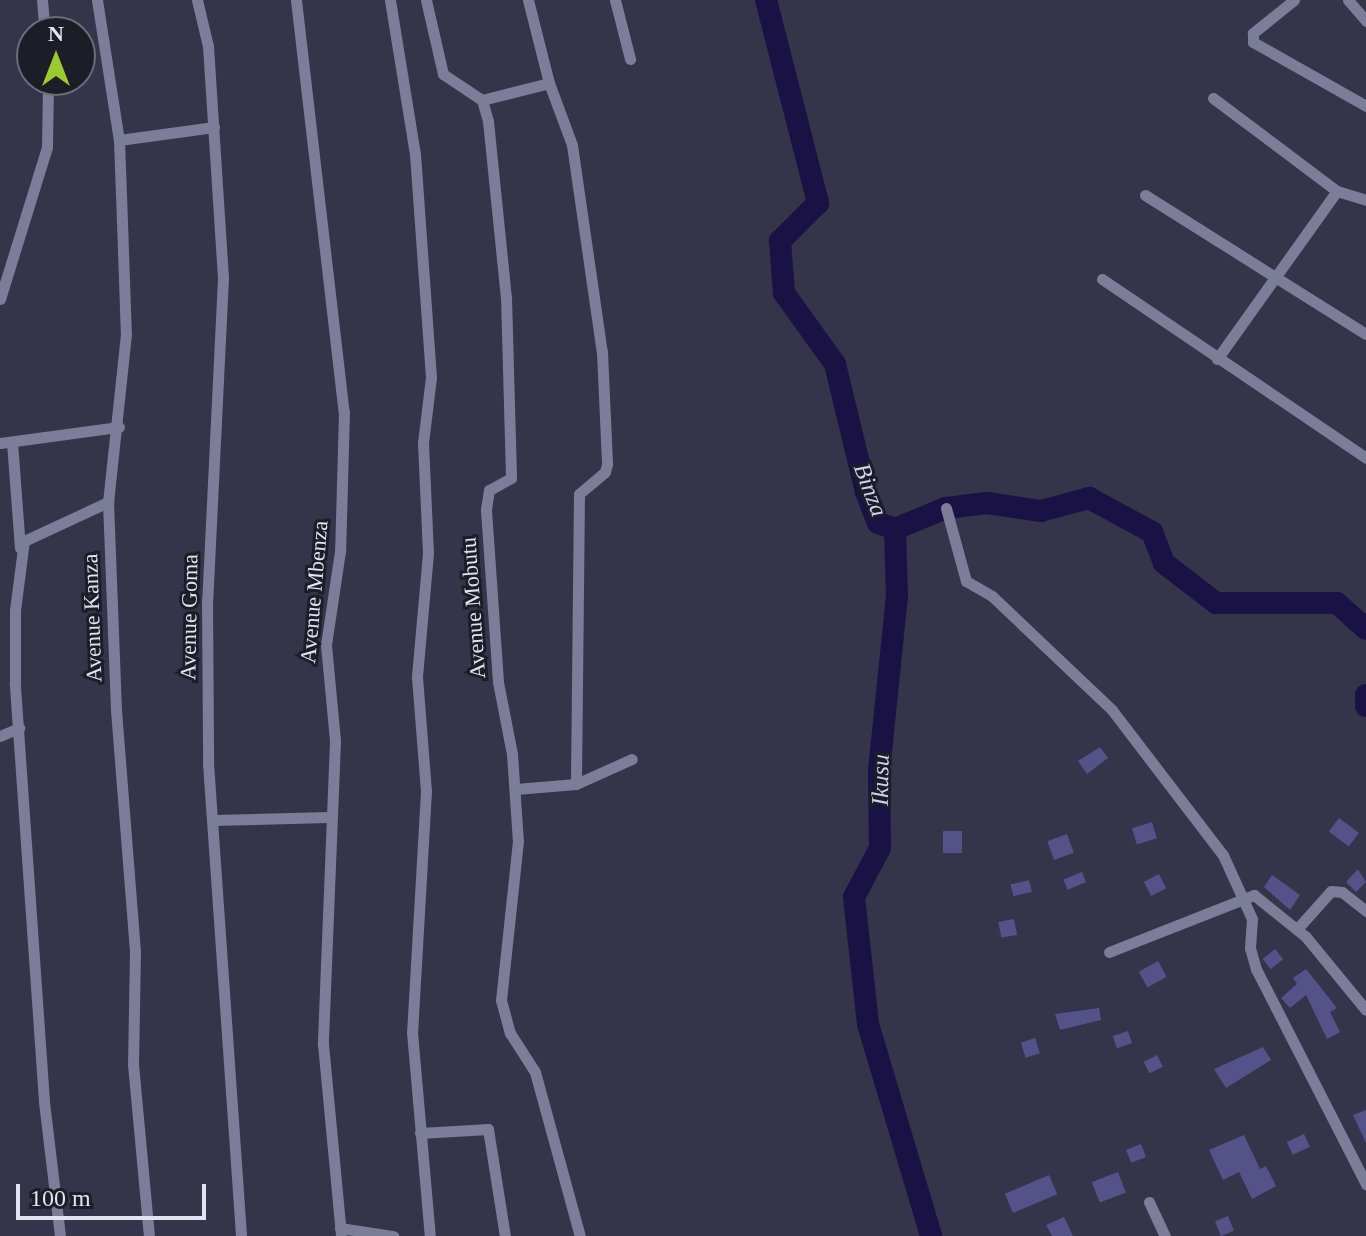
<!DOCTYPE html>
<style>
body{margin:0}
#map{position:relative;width:1366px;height:1236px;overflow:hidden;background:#34344b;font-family:Georgia,serif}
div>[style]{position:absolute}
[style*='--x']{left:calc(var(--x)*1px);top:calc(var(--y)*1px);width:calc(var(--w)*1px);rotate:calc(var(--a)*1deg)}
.river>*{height:22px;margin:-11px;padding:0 11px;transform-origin:11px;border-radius:11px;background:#1a1244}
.building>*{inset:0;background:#545289;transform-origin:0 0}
.street>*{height:11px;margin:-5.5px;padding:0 5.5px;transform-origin:5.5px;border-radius:5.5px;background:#7c7d98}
span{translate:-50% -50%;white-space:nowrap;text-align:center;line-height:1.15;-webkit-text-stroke:6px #1d1d28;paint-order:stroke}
.street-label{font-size:22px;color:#e2e3f3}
.water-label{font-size:24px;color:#cfd0f2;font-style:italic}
.north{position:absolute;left:16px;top:16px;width:80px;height:80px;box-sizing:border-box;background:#1d1d28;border:2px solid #6c6c79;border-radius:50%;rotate:0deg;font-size:22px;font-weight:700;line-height:32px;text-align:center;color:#e2e3f3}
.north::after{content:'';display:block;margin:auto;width:28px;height:36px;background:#9cca31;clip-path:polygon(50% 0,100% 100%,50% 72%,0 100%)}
.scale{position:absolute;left:16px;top:1184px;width:190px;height:36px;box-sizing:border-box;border:4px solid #e2e3f3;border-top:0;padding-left:10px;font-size:24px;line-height:28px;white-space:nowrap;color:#e2e3f3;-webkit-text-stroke:6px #1d1d28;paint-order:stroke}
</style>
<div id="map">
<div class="river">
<i style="--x:766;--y:0;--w:210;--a:75.6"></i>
<i style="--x:818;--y:203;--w:54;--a:135"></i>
<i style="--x:780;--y:241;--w:52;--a:85.6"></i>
<i style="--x:784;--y:293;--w:87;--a:54.3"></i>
<i style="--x:835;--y:364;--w:132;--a:76.4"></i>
<i style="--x:866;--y:492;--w:33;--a:69"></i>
<i style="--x:878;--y:523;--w:18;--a:19"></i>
<i style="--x:895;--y:529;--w:55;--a:-22.4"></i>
<i style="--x:946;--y:508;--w:41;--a:-7"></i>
<i style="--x:987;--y:503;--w:55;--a:8.4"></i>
<i style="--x:1041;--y:511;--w:50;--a:-15.2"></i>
<i style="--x:1089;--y:498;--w:72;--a:28.4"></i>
<i style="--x:1152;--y:532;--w:33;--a:69"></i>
<i style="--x:1164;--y:563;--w:66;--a:37.6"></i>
<i style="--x:1216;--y:603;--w:121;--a:0"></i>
<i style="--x:1337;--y:603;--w:39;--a:42"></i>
<i style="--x:895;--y:529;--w:67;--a:88.3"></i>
<i style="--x:897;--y:596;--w:175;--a:95.9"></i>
<i style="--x:879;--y:770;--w:78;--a:89.3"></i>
<i style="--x:880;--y:848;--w:55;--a:118"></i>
<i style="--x:854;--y:897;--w:128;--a:83.7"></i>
<i style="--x:868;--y:1024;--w:221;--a:73.4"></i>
<i style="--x:1366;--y:695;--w:11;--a:90"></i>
</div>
<div class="building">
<i style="clip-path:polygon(1100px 747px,1108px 758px,1087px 774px,1078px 761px)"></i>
<i style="left:1339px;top:818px;width:25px;height:17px;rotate:37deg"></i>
<i style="left:1152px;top:822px;width:17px;height:21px;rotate:73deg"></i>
<i style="left:962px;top:831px;width:22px;height:19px;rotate:90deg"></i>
<i style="left:1067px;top:834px;width:20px;height:21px;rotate:70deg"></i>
<i style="clip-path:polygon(1358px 869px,1366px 882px,1356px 892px,1346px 882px)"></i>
<i style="left:1082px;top:872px;width:11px;height:20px;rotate:68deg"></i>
<i style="left:1159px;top:874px;width:16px;height:17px;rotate:63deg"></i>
<i style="clip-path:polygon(1272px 875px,1300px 895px,1290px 910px,1264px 887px)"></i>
<i style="left:1029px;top:880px;width:12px;height:19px;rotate:76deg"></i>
<i style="left:1014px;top:919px;width:16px;height:16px;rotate:79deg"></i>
<i style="left:1275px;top:949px;width:13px;height:16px;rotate:51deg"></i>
<i style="left:1158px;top:961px;width:18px;height:22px;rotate:61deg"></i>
<i style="clip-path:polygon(1306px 969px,1337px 1008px,1330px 1012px,1340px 1032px,1327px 1039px,1306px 995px,1290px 1008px,1281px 998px,1297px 984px,1293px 978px)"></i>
<i style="clip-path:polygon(1099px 1008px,1101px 1020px,1060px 1030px,1055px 1014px)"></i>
<i style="left:1128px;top:1031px;width:13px;height:16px;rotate:72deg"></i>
<i style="left:1035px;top:1038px;width:16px;height:15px;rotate:72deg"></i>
<i style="clip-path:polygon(1263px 1047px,1271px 1060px,1226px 1088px,1214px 1069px)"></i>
<i style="left:1157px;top:1055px;width:13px;height:15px;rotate:63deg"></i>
<i style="clip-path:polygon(1366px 1110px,1366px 1143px,1353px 1115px)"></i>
<i style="left:1304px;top:1134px;width:14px;height:19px;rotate:65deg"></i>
<i style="clip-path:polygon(1244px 1135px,1260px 1169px,1266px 1166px,1276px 1186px,1252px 1199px,1239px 1172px,1223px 1180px,1209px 1150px)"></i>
<i style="left:1141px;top:1144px;width:14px;height:16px;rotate:69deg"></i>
<i style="left:1118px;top:1172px;width:22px;height:28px;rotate:69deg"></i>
<i style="left:1049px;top:1175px;width:21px;height:48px;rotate:67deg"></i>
<i style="left:1228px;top:1216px;width:16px;height:14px;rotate:68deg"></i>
<i style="clip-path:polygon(1064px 1217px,1073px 1236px,1052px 1236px,1046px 1225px)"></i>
</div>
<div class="street">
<i style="--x:42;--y:0;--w:32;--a:85"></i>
<i style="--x:97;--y:0;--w:142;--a:81.1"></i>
<i style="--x:119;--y:140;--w:54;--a:87.9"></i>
<i style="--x:121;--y:194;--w:140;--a:88"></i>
<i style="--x:126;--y:334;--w:169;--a:96.1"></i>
<i style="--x:108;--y:502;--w:208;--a:87.8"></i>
<i style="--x:116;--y:710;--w:243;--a:85.5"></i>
<i style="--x:135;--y:952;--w:112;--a:91"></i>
<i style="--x:133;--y:1064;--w:173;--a:84.7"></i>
<i style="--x:197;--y:0;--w:47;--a:76.6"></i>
<i style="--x:208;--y:46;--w:232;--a:86.3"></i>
<i style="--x:223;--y:278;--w:322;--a:92.8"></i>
<i style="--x:207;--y:600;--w:163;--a:89.6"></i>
<i style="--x:208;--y:763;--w:474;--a:86"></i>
<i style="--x:296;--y:0;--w:415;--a:83.4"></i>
<i style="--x:344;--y:412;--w:139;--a:91.6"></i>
<i style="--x:340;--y:551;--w:95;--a:98.5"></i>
<i style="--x:326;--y:645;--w:96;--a:84.6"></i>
<i style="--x:335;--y:741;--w:303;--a:92.3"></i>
<i style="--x:323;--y:1044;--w:193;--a:84.6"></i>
<i style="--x:390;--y:0;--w:156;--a:80.8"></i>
<i style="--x:415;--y:154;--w:224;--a:85.9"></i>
<i style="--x:431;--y:377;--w:66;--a:96.9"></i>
<i style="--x:423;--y:443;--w:110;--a:87.4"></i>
<i style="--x:428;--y:553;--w:124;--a:95.1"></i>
<i style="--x:417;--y:677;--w:114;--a:85.5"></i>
<i style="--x:426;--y:791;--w:241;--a:93.3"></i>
<i style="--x:412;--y:1032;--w:205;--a:85"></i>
<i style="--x:426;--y:0;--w:76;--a:77.1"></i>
<i style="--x:443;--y:74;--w:47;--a:33.7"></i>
<i style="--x:482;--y:100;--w:22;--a:74"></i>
<i style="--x:488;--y:121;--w:177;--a:84.2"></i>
<i style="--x:506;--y:297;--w:181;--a:88.4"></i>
<i style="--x:511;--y:478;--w:25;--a:151"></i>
<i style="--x:489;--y:490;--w:20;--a:99"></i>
<i style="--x:486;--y:510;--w:172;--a:86"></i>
<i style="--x:498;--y:682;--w:73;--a:79"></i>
<i style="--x:512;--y:754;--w:87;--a:86.1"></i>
<i style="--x:518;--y:841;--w:160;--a:96.1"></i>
<i style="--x:501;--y:1000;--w:34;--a:75"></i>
<i style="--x:510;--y:1033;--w:46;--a:57.3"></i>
<i style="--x:535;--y:1072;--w:170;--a:74.7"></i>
<i style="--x:528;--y:0;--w:86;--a:75.8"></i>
<i style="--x:549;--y:83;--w:66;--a:69.6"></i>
<i style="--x:572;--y:145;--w:209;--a:81.8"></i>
<i style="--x:602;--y:352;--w:112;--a:87.4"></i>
<i style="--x:607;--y:464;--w:8;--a:104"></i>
<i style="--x:605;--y:472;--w:34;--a:140"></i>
<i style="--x:579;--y:494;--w:290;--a:90.6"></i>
<i style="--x:615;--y:0;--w:61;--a:75.7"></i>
<i style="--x:1294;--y:0;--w:53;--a:141.2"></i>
<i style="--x:1253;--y:33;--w:9;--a:90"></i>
<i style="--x:1253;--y:42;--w:130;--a:29.5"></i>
<i style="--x:1348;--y:0;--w:28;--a:49"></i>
<i style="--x:1213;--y:98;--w:155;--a:36.9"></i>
<i style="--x:482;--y:100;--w:69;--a:-14.2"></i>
<i style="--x:119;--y:140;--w:96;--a:-7.8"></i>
<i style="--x:1145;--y:195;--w:261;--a:32.2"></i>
<i style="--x:1102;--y:279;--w:319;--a:34.1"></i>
<i style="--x:0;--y:299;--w:159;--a:-72.8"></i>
<i style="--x:47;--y:147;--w:67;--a:-89.1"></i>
<i style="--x:1217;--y:359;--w:206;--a:-54.5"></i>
<i style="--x:1337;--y:191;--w:30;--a:17"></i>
<i style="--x:12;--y:442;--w:106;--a:85.7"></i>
<i style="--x:0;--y:443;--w:120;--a:-7.7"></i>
<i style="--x:946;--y:508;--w:76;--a:74.7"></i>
<i style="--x:966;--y:581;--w:30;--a:30"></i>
<i style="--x:992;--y:596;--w:166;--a:43.5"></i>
<i style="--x:1112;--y:710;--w:183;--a:52.6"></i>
<i style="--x:1223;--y:855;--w:70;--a:65.6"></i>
<i style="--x:1252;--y:919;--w:29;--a:94"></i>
<i style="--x:1250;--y:948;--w:22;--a:74"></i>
<i style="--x:1256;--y:969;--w:242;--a:62.9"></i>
<i style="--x:0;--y:736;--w:21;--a:-23"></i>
<i style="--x:516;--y:789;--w:60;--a:-4.8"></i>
<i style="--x:576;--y:784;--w:61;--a:-24.1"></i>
<i style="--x:213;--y:820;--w:115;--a:-1.5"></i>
<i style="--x:1297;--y:929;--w:51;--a:-48.2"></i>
<i style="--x:1331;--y:891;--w:11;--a:5"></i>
<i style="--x:1342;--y:892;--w:31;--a:38"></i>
<i style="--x:1109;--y:952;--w:156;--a:-21.5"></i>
<i style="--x:1254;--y:895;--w:67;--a:38.9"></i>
<i style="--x:1306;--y:937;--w:94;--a:50.6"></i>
<i style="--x:420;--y:1133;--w:68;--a:-3.4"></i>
<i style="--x:488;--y:1129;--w:108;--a:81"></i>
<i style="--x:1149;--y:1202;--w:38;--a:65"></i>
<i style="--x:340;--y:1228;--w:54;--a:8.6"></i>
<i style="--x:60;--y:1236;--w:136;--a:-96.8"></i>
<i style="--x:44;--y:1101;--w:420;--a:-94"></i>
<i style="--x:15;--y:682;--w:72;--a:-90"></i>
<i style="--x:15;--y:610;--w:70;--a:-82.6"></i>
<i style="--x:24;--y:541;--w:93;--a:-24.9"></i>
</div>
<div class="street-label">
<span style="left:314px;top:592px;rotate:-85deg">Avenue Mbenza</span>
<span style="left:473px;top:608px;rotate:-94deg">Avenue Mobutu</span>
<span style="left:189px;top:617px;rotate:-89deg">Avenue Goma</span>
<span style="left:92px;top:618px;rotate:-92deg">Avenue Kanza</span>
</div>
<div class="water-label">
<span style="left:870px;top:490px;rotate:69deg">Binza</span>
<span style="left:881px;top:780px;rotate:-89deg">Ikusu</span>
</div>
<div class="north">N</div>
<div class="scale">100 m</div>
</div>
